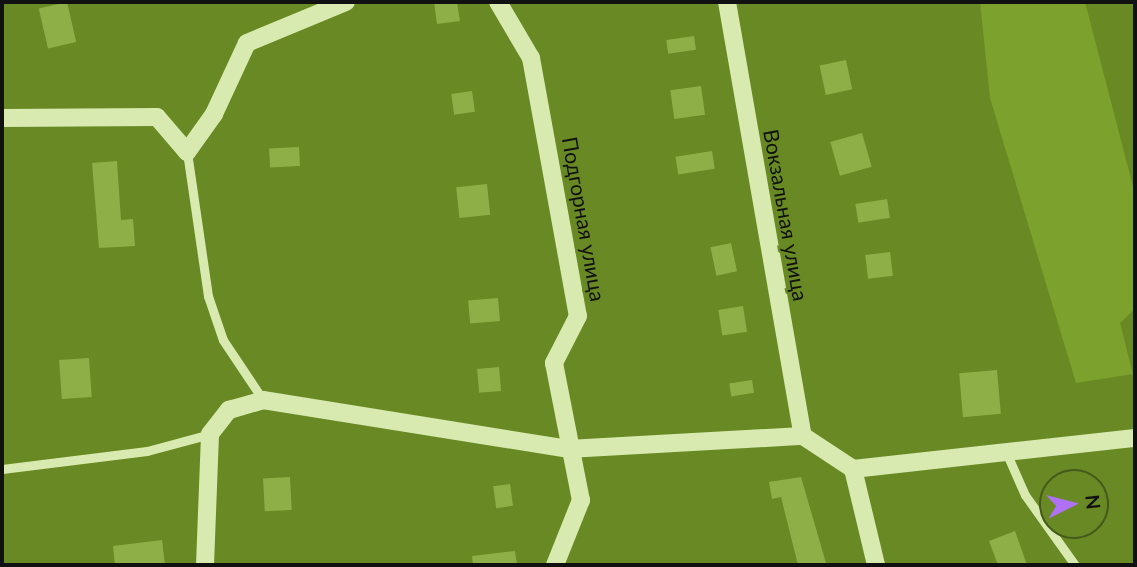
<!DOCTYPE html>
<meta charset="utf-8">
<style>
body{margin:0}
#map{position:relative;width:1137px;height:567px;overflow:hidden;background:#688923;font-family:Lato,sans-serif}
div>[style]{position:absolute}
[style*='--x']{left:calc(var(--x)*1px);top:calc(var(--y)*1px);width:calc(var(--w)*1px);rotate:calc(var(--a)*1deg)}
.green>*{inset:0;background:#7da12d}
.building>*{inset:0;background:#8eaf47;transform-origin:0 0}
.lane>*{height:9px;margin:-4.5px;padding:0 4.5px;transform-origin:4.5px;border-radius:4.5px;background:#d8eaaf}
.street>*{height:18px;margin:-9px;padding:0 9px;transform-origin:9px;border-radius:9px;background:#d8eaaf}
span{translate:-50% -50%;white-space:nowrap;text-align:center;line-height:1.15;-webkit-text-stroke:5px #688923;paint-order:stroke}
.street-label{font-size:21px;color:#111}
.frame{position:absolute;inset:0;border:4px solid #111;pointer-events:none}
.north{position:absolute;left:1039px;top:469px;width:70px;height:70px;box-sizing:border-box;background:#688923;border:2px solid #45591c;border-radius:50%;rotate:84deg;font-size:19px;font-weight:700;line-height:28px;text-align:center;color:#111}
.north::after{content:'';display:block;margin:auto;width:24px;height:32px;background:#af72f5;clip-path:polygon(50% 0,100% 100%,50% 72%,0 100%)}
</style>
<div id="map">
<div class="green">
<i style="clip-path:polygon(980px 2px,1085px 2px,1135px 194px,1135px 309px,1120px 323px,1133px 374px,1076px 383px,990px 98px)"></i>
</div>
<div class="building">
<i style="left:67px;top:2px;width:41px;height:29px;rotate:77deg"></i>
<i style="clip-path:polygon(434px 2px,457px 2px,460px 21px,437px 24px)"></i>
<i style="left:694px;top:36px;width:14px;height:28px;rotate:82deg"></i>
<i style="left:846px;top:60px;width:30px;height:27px;rotate:78deg"></i>
<i style="left:701px;top:86px;width:29px;height:31px;rotate:82deg"></i>
<i style="left:472px;top:91px;width:21px;height:21px;rotate:82deg"></i>
<i style="left:862px;top:133px;width:35px;height:33px;rotate:74deg"></i>
<i style="left:299px;top:147px;width:19px;height:30px;rotate:87deg"></i>
<i style="left:712px;top:151px;width:18px;height:37px;rotate:81deg"></i>
<i style="clip-path:polygon(117px 161px,121px 220px,133px 219px,135px 246px,99px 248px,92px 163px)"></i>
<i style="left:487px;top:184px;width:31px;height:31px;rotate:84deg"></i>
<i style="left:887px;top:199px;width:19px;height:32px;rotate:81deg"></i>
<i style="left:731px;top:243px;width:29px;height:21px;rotate:78deg"></i>
<i style="left:890px;top:252px;width:24px;height:25px;rotate:83deg"></i>
<i style="left:498px;top:298px;width:23px;height:30px;rotate:85deg"></i>
<i style="left:743px;top:306px;width:26px;height:25px;rotate:81deg"></i>
<i style="left:89px;top:358px;width:39px;height:30px;rotate:86deg"></i>
<i style="left:499px;top:367px;width:24px;height:22px;rotate:85deg"></i>
<i style="left:997px;top:370px;width:44px;height:38px;rotate:85deg"></i>
<i style="left:752px;top:380px;width:13px;height:23px;rotate:81deg"></i>
<i style="left:290px;top:477px;width:33px;height:27px;rotate:87deg"></i>
<i style="clip-path:polygon(801px 477px,826px 563px,817px 565px,798px 565px,781px 497px,772px 499px,769px 482px)"></i>
<i style="left:510px;top:484px;width:22px;height:17px;rotate:82deg"></i>
<i style="clip-path:polygon(1015px 531px,1027px 565px,998px 565px,989px 541px)"></i>
<i style="clip-path:polygon(162px 540px,165px 565px,115px 565px,113px 546px)"></i>
<i style="clip-path:polygon(515px 551px,517px 565px,473px 565px,472px 556px)"></i>
</div>
<div class="lane">
<i style="--x:187;--y:152;--w:146;--a:81.7"></i>
<i style="--x:208;--y:296;--w:46;--a:71.2"></i>
<i style="--x:223;--y:340;--w:72;--a:56.3"></i>
<i style="--x:1006;--y:452;--w:47;--a:66.2"></i>
<i style="--x:1025;--y:495;--w:86;--a:54.5"></i>
<i style="--x:2;--y:469;--w:146;--a:-7.1"></i>
<i style="--x:147;--y:451;--w:65;--a:-15.1"></i>
</div>
<div class="street">
<i style="--x:498;--y:2;--w:65;--a:59.5"></i>
<i style="--x:531;--y:58;--w:262;--a:79.7"></i>
<i style="--x:578;--y:316;--w:53;--a:117.1"></i>
<i style="--x:554;--y:363;--w:140;--a:78.9"></i>
<i style="--x:581;--y:500;--w:70;--a:111.8"></i>
<i style="--x:727;--y:2;--w:441;--a:80.1"></i>
<i style="--x:2;--y:118;--w:155;--a:-0.4"></i>
<i style="--x:157;--y:117;--w:46;--a:49.4"></i>
<i style="--x:187;--y:152;--w:47;--a:-54.6"></i>
<i style="--x:214;--y:114;--w:78;--a:-65.1"></i>
<i style="--x:247;--y:43;--w:107;--a:-22.5"></i>
<i style="--x:853;--y:469;--w:99;--a:76.5"></i>
<i style="--x:205;--y:565;--w:131;--a:-87.8"></i>
<i style="--x:210;--y:434;--w:31;--a:-52"></i>
<i style="--x:229;--y:410;--w:35;--a:-16"></i>
<i style="--x:263;--y:400;--w:309;--a:9.1"></i>
<i style="--x:568;--y:449;--w:235;--a:-3.2"></i>
<i style="--x:803;--y:436;--w:60;--a:33.4"></i>
<i style="--x:853;--y:469;--w:284;--a:-6.3"></i>
</div>
<div class="street-label">
<span style="left:786px;top:215px;rotate:80deg">Вокзальная улица</span>
<span style="left:584px;top:219px;rotate:80deg">Подгорная улица</span>
</div>
<div class="frame"></div>
<div class="north">N</div>
</div>
